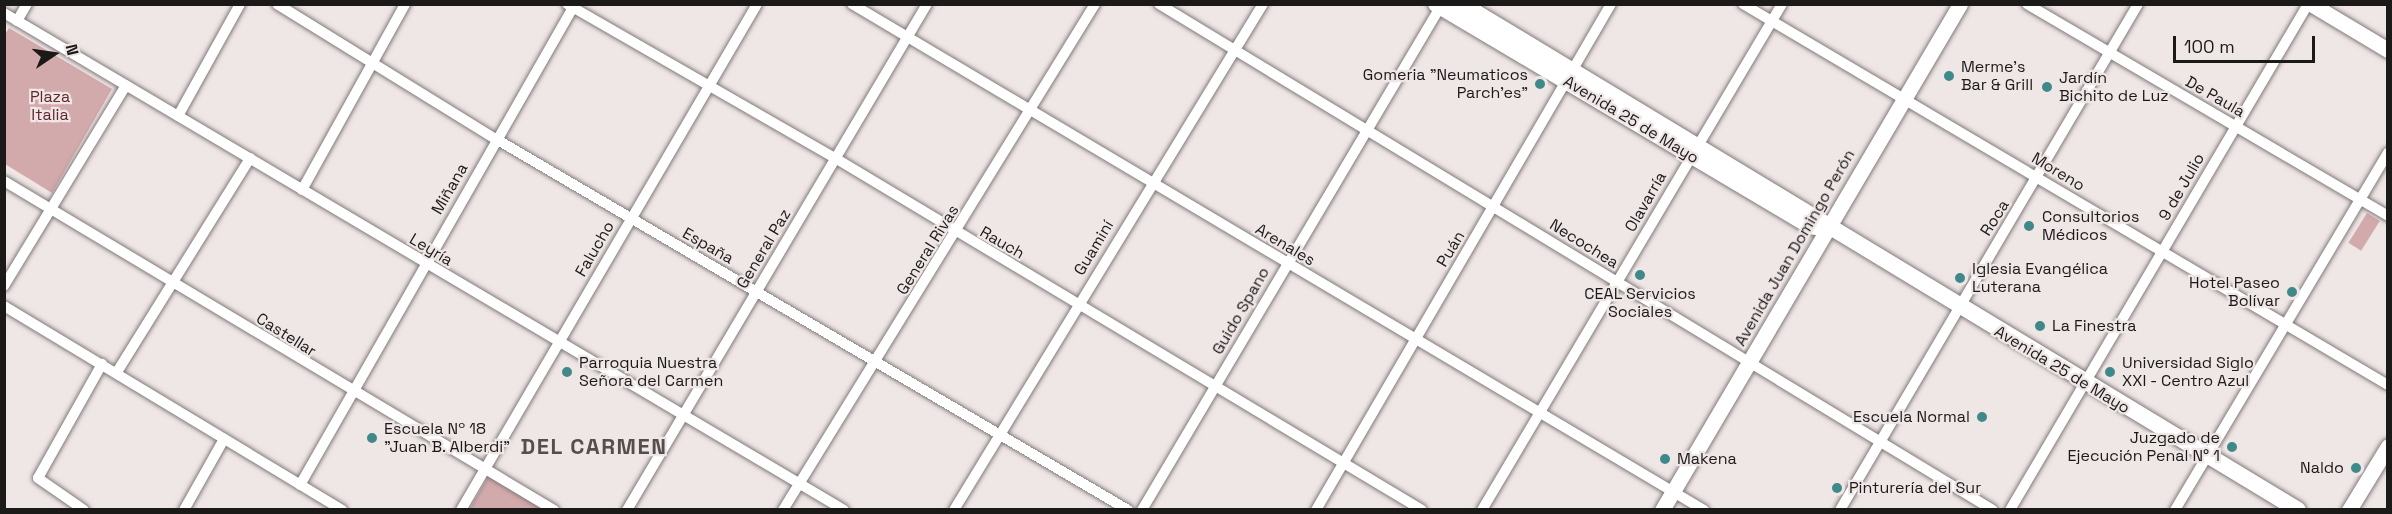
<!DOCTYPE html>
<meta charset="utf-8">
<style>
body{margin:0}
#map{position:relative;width:2392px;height:514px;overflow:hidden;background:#efe6e6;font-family:"Space Grotesk",sans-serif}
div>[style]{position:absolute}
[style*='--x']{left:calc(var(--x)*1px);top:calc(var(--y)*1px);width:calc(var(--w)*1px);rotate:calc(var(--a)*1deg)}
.green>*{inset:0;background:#d3aaac;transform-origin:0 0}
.roads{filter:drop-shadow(0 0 2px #827a7a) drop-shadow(0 0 2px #827a7a)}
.street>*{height:10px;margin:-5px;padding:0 5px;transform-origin:5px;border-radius:5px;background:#fff}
.secondary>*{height:15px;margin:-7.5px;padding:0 7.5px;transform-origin:7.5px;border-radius:7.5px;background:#fff}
.primary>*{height:16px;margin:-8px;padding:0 8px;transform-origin:8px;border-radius:8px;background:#fff}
.dots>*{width:16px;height:16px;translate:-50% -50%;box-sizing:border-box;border:3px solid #efe6e6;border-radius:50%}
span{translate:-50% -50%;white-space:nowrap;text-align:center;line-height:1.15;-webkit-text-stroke:4.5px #efe6e6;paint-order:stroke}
.poi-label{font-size:16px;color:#1c1919}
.left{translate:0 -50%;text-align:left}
.right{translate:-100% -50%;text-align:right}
.park-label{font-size:16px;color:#63262e}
.street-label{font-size:16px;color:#1c1919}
.district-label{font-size:22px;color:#554e4e;font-weight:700;letter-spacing:1.5px}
.frame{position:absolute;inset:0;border:6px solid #1c1919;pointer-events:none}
.north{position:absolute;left:24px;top:24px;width:60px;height:60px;-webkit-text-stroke:4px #efe6e6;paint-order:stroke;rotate:77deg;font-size:16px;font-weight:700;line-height:24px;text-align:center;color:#1c1919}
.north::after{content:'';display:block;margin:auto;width:21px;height:27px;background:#1c1919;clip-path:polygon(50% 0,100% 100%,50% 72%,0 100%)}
.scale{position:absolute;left:2173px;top:36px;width:142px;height:27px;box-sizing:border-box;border:3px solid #1c1919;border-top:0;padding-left:8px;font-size:18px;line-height:21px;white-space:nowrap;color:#1c1919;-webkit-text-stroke:4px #efe6e6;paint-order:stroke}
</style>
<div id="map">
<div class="green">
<i style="clip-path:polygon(9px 28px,112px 89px,52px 193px,5px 164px,4px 36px)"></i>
<i style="left:2367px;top:213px;width:15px;height:35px;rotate:32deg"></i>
<i style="clip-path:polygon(489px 475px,543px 507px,542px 510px,469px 510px)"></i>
</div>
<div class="roads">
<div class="street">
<i style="--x:277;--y:4;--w:257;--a:31.7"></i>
<i style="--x:496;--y:139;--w:733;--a:30.41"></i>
<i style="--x:567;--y:4;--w:309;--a:29.9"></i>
<i style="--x:835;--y:158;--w:684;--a:30.95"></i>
<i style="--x:852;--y:4;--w:991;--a:30.71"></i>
<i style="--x:1159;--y:4;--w:975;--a:31.25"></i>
<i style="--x:1743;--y:4;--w:749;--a:30.57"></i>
<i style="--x:2027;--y:4;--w:419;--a:30.4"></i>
<i style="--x:4;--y:13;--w:976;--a:30.61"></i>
<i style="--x:17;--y:21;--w:20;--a:-60"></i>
<i style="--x:178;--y:116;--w:128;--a:-61"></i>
<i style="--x:4;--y:181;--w:641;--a:30.89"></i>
<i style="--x:302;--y:190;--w:213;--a:-61"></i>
<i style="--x:4;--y:286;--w:235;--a:-58.7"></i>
<i style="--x:4;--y:306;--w:395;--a:31.1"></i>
<i style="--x:117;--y:372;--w:252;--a:-58.1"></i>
<i style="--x:300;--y:485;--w:554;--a:-60.24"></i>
<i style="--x:84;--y:510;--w:56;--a:-145.2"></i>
<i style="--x:38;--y:478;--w:131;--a:-60.7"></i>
<i style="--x:184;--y:510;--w:81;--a:-60.6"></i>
<i style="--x:461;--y:510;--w:586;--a:-59.67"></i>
<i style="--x:627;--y:510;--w:588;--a:-59.34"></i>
<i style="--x:783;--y:510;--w:594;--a:-58.34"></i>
<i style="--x:954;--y:510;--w:593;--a:-58.59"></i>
<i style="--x:1142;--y:510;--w:588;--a:-59.34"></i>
<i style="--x:1316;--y:510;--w:586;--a:-59.76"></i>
<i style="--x:1482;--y:510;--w:588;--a:-59.34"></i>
<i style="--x:1840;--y:510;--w:587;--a:-59.5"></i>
<i style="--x:2010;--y:510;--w:587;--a:-59.5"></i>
<i style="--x:2175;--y:510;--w:416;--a:-59.2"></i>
</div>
<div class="secondary">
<i style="--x:2311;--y:4;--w:90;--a:30.9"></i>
<i style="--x:1662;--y:510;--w:587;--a:-59.5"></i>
<i style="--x:2349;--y:510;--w:75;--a:-58.6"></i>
</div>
<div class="primary">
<i style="--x:1436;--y:4;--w:435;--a:30.7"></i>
<i style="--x:1810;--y:226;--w:18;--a:9"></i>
<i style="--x:1462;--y:4;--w:977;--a:31.18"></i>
</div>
</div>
<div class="dots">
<i style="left:1949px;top:76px;background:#40898b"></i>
<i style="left:1540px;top:84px;background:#40898b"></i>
<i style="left:2047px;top:87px;background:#40898b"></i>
<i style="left:2029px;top:226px;background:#40898b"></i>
<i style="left:1640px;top:275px;background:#40898b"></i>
<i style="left:1960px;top:278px;background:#40898b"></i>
<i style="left:2292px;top:292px;background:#40898b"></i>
<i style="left:2040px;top:326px;background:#40898b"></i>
<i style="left:567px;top:372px;background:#40898b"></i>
<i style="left:2110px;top:372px;background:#40898b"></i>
<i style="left:1982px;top:417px;background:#40898b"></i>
<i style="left:372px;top:438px;background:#40898b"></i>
<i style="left:2232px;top:447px;background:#40898b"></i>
<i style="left:1665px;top:459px;background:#40898b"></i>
<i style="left:2356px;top:468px;background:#40898b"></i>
<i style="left:1837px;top:488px;background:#40898b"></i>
</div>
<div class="poi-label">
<span class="left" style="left:1961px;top:76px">Merme's<br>Bar &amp; Grill</span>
<span class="right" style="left:1528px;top:84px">Gomeria "Neumaticos<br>Parch'es"</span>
<span class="left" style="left:2059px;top:87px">Jardín<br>Bichito de Luz</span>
<span class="left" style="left:2042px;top:226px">Consultorios<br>Médicos</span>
<span class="left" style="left:1972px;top:278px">Iglesia Evangélica<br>Luterana</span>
<span class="right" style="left:2280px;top:292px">Hotel Paseo<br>Bolívar</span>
<span style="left:1640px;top:303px">CEAL Servicios<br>Sociales</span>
<span class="left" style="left:2052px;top:326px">La Finestra</span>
<span class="left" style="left:579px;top:372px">Parroquia Nuestra<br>Señora del Carmen</span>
<span class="left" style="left:2122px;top:372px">Universidad Siglo<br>XXI - Centro Azul</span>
<span class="right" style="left:1970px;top:417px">Escuela Normal</span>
<span class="left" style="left:384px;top:438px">Escuela Nº 18<br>"Juan B. Alberdi"</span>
<span class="right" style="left:2220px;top:447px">Juzgado de<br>Ejecución Penal N° 1</span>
<span class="left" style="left:1677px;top:459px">Makena</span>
<span class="right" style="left:2344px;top:468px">Naldo</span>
<span class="left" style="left:1849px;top:488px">Pinturería del Sur</span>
</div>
<div class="park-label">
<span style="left:50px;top:106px">Plaza<br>Italia</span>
</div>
<div class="street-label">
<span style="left:2215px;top:97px;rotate:30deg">De Paula</span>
<span style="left:1631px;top:120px;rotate:31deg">Avenida 25 de Mayo</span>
<span style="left:2058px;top:172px;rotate:31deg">Moreno</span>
<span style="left:2182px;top:187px;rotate:-60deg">9 de Julio</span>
<span style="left:450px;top:189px;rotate:-60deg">Miñana</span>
<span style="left:1646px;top:202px;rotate:-60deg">Olavarría</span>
<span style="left:1995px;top:218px;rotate:-58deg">Roca</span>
<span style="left:1002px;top:243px;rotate:30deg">Rauch</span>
<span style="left:1584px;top:244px;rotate:32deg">Necochea</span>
<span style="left:1285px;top:245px;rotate:31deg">Arenales</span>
<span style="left:708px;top:246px;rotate:30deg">España</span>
<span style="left:1094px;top:248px;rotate:-59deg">Guaminí</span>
<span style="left:1795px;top:248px;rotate:-60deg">Avenida Juan Domingo Perón</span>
<span style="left:595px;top:249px;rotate:-60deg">Falucho</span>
<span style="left:764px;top:249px;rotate:-59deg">General Paz</span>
<span style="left:1451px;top:249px;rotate:-59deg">Puán</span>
<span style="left:431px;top:250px;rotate:31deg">Leyría</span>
<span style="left:928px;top:250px;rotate:-58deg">General Rivas</span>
<span style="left:1241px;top:311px;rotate:-60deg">Guido Spano</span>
<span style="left:286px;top:335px;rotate:32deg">Castellar</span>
<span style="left:2062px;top:370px;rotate:31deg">Avenida 25 de Mayo</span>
</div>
<div class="district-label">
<span style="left:594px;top:447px">DEL CARMEN</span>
</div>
<div class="frame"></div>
<div class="north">N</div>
<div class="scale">100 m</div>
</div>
